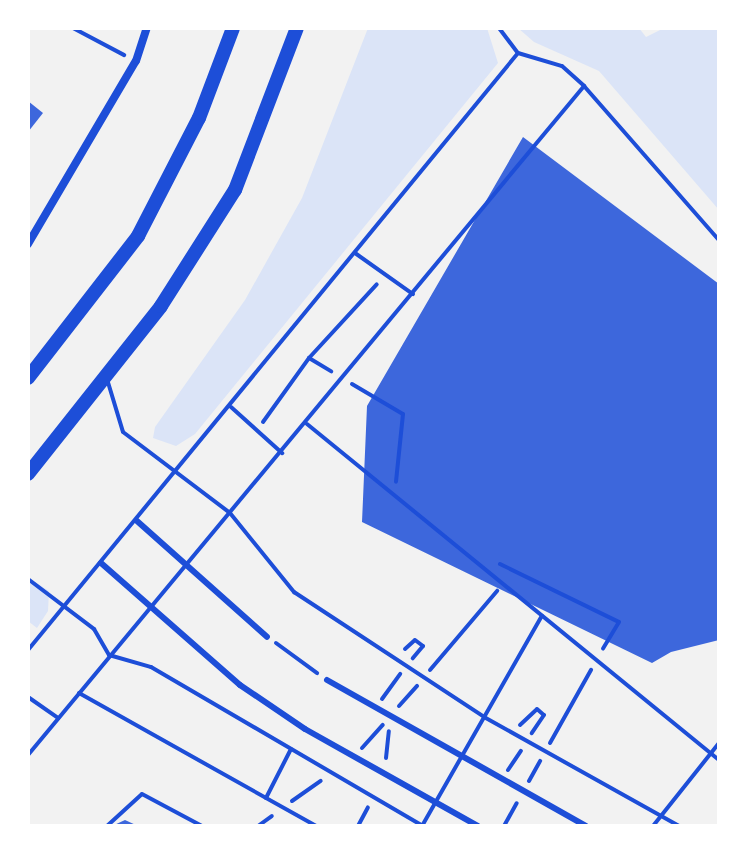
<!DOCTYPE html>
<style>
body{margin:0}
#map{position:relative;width:747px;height:854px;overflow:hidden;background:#f2f2f2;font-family:Signika,sans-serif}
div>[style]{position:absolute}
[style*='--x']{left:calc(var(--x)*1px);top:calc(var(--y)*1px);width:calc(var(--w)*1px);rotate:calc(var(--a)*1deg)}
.green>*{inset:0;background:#dbe4f7}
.building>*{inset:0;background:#3d67dc}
.path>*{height:4px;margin:-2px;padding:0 2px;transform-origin:2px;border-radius:2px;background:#1d4ed8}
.service>*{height:4px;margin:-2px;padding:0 2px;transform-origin:2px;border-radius:2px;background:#1d4ed8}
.pedestrian>*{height:6px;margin:-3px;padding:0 3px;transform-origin:3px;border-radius:3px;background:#1d4ed8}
.minor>*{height:8px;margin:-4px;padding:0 4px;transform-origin:4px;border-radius:4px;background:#1d4ed8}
.primary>*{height:14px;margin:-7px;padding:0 7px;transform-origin:7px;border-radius:7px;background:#1d4ed8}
span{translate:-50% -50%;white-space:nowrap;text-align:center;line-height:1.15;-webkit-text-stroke:6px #fff;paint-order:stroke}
.frame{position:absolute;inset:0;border:30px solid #fff;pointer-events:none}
</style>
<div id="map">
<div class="green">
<i style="clip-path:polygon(368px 28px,487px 28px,498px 63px,195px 434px,176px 446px,153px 438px,155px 427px,245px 300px,302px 198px)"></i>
<i style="clip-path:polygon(518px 28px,639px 28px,646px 37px,664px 28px,719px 28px,719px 210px,599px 71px,534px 42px)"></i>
<i style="clip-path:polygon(35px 582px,49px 591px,48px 611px,37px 628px,28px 621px,28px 585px)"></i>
</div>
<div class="building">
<i style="clip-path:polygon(28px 101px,43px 113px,28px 132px)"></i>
<i style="clip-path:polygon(523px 137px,719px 284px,719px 640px,671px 652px,652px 663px,362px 522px,367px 406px)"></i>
<i style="clip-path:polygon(125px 820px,138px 826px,112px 826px)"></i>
</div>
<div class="path">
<i style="--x:73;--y:28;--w:58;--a:27.9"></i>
<i style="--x:309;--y:358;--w:26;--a:31"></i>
<i style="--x:352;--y:384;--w:59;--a:30.5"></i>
<i style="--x:403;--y:414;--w:68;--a:95.9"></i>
<i style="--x:263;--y:422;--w:79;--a:-54.3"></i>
<i style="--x:309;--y:358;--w:100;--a:-47.4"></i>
<i style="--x:500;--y:564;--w:132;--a:26"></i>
<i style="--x:619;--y:622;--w:31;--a:121"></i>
<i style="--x:276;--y:643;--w:51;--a:36.2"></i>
<i style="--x:405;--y:649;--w:13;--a:-42"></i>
<i style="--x:415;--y:640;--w:10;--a:37"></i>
<i style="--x:423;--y:646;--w:16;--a:130"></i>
<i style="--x:430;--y:670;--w:104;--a:-49.7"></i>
<i style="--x:382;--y:699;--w:31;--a:-54"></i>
<i style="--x:399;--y:706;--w:27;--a:-48"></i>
<i style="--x:520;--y:725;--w:23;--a:-43"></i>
<i style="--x:537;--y:709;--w:9;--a:41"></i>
<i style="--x:544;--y:715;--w:22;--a:124"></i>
<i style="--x:550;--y:743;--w:84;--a:-60.7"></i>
<i style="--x:362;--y:748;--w:31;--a:-48"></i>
<i style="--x:386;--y:758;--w:27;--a:-84"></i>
<i style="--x:508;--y:770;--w:23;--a:-56"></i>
<i style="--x:529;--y:781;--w:23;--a:-61"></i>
<i style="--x:292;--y:801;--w:35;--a:-35"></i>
<i style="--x:107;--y:826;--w:47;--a:-42.4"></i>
<i style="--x:142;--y:794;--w:68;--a:28.1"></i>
<i style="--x:258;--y:826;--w:17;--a:-36"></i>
<i style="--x:358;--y:826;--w:21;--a:-62"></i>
<i style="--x:504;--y:826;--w:26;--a:-61"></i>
</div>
<div class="service">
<i style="--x:499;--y:28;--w:31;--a:53"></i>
<i style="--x:518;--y:53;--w:46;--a:16.5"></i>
<i style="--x:562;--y:66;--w:30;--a:42"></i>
<i style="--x:584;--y:86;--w:205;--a:48.8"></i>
<i style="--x:355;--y:253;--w:71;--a:35.3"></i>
<i style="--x:107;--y:379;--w:55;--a:73.2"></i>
<i style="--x:123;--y:432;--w:134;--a:37.1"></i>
<i style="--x:230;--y:513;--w:102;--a:51"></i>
<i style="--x:294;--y:592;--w:227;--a:33.3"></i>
<i style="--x:484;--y:717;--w:223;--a:29.2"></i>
<i style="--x:231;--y:407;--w:69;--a:42"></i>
<i style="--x:307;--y:424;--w:532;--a:39.2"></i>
<i style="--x:28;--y:579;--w:83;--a:37.1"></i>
<i style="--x:94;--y:629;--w:30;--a:60"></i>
<i style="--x:109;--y:655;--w:44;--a:15.9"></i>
<i style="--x:151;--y:667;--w:315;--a:30.3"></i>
<i style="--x:28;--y:650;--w:772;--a:-50.62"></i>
<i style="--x:79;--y:693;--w:272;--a:29.3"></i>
<i style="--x:28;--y:697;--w:37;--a:35"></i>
<i style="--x:28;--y:755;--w:870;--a:-50.27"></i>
<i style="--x:266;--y:798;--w:55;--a:-63"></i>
<i style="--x:422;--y:826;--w:242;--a:-60.3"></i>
<i style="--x:653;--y:826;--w:106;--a:-51.5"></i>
</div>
<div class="pedestrian">
<i style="--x:137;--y:521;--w:174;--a:41.7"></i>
<i style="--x:101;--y:563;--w:185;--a:41.3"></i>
<i style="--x:240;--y:685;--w:78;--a:34.1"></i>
<i style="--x:305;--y:729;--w:198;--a:29.3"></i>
<i style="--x:327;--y:680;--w:297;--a:29.4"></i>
</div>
<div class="minor">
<i style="--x:28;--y:244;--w:212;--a:-59.5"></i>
<i style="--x:136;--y:61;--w:35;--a:-72"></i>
</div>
<div class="primary">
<i style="--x:28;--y:378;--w:180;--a:-52.2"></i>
<i style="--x:138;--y:236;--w:133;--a:-62.7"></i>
<i style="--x:199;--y:118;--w:96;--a:-69.3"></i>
<i style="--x:28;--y:474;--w:214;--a:-51.6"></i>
<i style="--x:161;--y:306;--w:138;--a:-57.5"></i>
<i style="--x:235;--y:190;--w:173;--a:-69.1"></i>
</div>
<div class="frame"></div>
</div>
